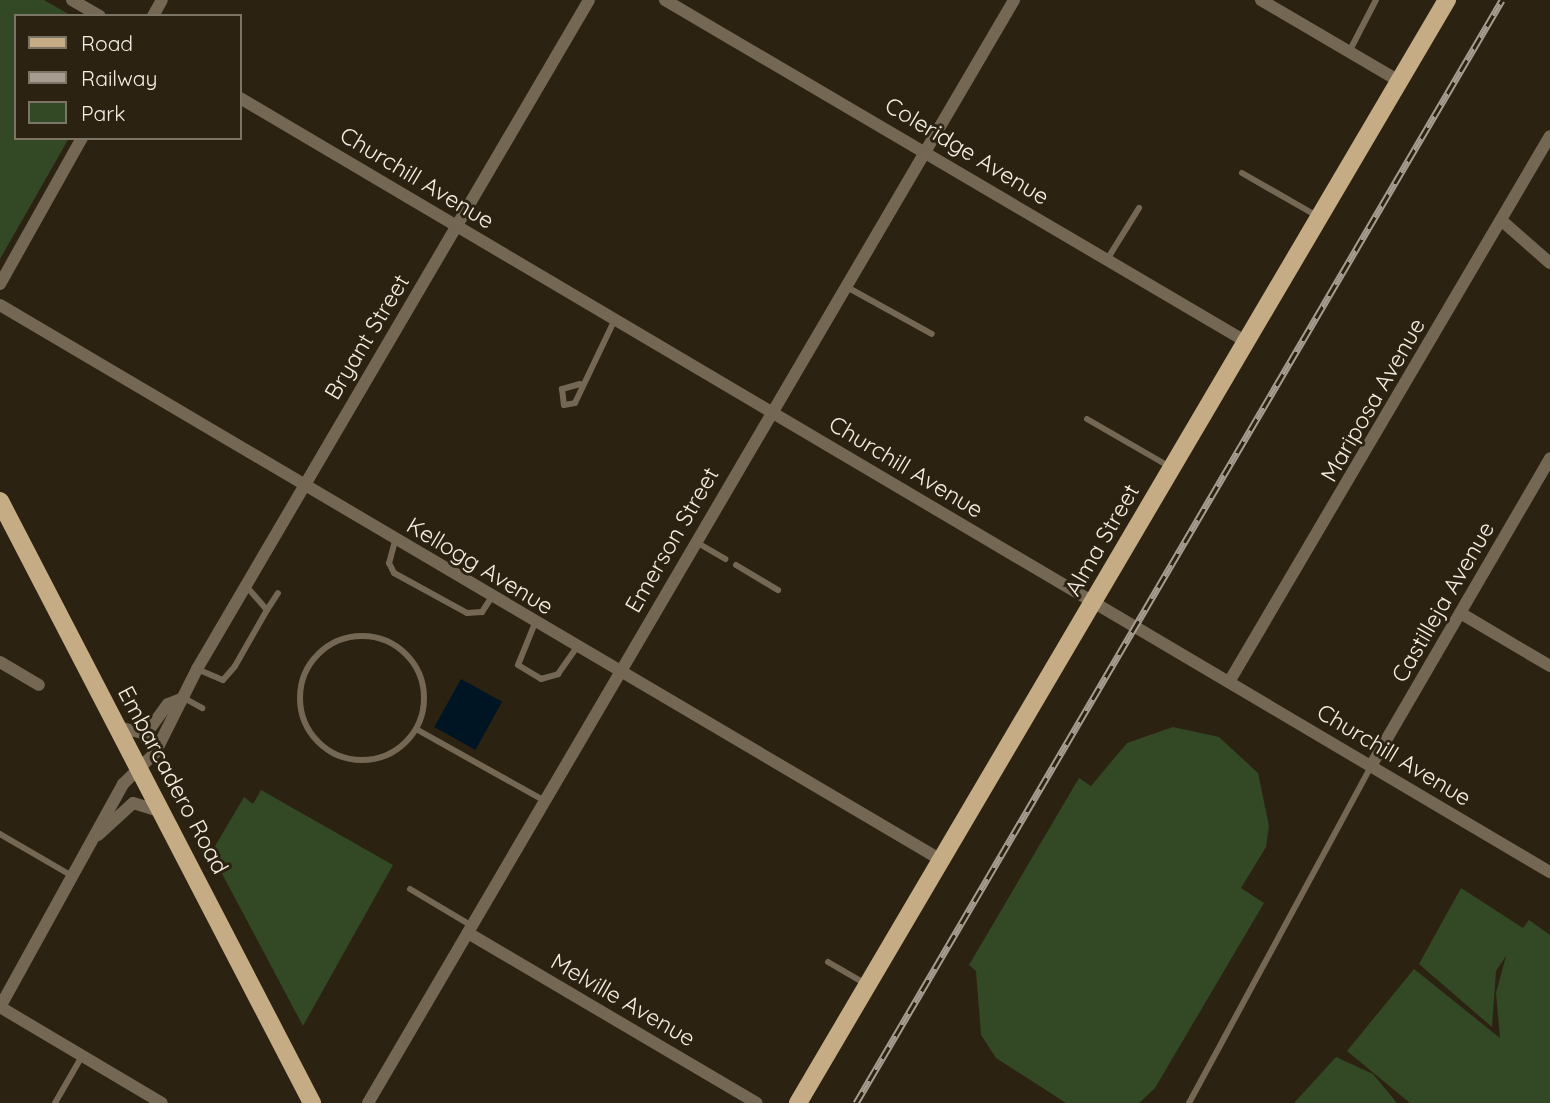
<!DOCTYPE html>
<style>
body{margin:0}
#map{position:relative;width:1550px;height:1103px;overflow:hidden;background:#2c2211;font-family:Quicksand,sans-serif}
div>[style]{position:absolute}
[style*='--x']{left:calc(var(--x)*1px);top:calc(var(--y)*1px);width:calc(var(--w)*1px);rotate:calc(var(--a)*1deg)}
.green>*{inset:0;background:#334825}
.water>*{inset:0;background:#001523;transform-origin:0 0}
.lane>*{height:6px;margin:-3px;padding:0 3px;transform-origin:3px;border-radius:3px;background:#746855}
.lane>.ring{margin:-3px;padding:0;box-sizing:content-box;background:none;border:6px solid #746855;border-radius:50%}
.street>*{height:12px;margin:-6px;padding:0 6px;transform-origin:6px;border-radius:6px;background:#746855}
.primary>*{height:18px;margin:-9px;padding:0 9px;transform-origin:9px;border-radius:9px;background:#c5ac85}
.rail>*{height:7px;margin-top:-3.5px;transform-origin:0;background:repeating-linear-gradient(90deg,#2c2211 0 13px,#a69d90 0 26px);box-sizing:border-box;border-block:2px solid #a69d90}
span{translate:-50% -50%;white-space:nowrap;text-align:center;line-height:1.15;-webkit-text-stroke:6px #2c2211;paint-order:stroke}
.street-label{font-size:23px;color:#f5eee3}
.legend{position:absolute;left:14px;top:14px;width:228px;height:126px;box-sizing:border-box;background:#2c2211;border:2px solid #7c7465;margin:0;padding:9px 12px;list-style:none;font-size:21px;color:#f5eee3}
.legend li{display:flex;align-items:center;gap:14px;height:35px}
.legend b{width:35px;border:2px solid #7c7465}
</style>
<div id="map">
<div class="green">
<i style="clip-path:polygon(0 0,44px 0,72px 16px,16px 16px,16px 138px,69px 138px,0 259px)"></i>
<i style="clip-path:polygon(1173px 727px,1219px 737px,1258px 773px,1269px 826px,1266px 847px,1241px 888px,1264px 903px,1155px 1088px,1139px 1103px,1066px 1103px,996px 1058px,981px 1035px,976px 971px,969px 965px,1079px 778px,1091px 786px,1127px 743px)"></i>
<i style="clip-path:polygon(261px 790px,393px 865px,303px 1026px,211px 853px,244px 797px,253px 804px)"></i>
<i style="clip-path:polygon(1461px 888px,1523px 928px,1529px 920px,1550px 935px,1550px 1103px,1410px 1103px,1347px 1051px,1414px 969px,1500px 1038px,1496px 993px,1506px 956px,1496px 971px,1492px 1027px,1419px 964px)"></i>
<i style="clip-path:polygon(1336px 1057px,1373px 1074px,1397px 1103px,1294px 1103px)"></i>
</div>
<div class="water">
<i style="left:461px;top:679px;width:47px;height:55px;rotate:29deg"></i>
</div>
<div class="lane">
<i style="--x:1349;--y:52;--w:59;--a:-62.6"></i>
<i style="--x:1242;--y:173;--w:86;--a:29.8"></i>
<i style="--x:1108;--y:258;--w:59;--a:-58.2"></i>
<i style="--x:845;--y:286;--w:99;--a:28.9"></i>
<i style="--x:580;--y:384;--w:19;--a:164"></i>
<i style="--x:562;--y:389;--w:16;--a:83"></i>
<i style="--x:564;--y:405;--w:11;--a:-10"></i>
<i style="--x:575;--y:403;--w:93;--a:-64.5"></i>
<i style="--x:1087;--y:419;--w:96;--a:30"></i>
<i style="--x:395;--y:541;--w:23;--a:105"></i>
<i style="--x:389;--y:563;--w:11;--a:63"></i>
<i style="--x:394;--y:573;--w:83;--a:28.7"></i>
<i style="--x:467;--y:613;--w:15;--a:-4"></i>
<i style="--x:482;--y:612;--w:17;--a:-57"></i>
<i style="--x:696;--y:542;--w:34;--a:30"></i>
<i style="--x:736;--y:565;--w:49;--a:30.8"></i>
<i style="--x:267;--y:610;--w:20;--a:-57"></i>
<i style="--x:535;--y:623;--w:45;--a:112"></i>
<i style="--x:518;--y:665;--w:27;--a:31"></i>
<i style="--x:541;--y:679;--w:18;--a:-16"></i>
<i style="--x:558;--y:674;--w:33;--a:-55"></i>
<i class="ring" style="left:300px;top:636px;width:118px;height:118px"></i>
<i style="--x:197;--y:669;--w:28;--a:23"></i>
<i style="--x:223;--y:680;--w:18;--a:-49"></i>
<i style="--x:235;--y:666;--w:64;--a:-60.3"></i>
<i style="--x:267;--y:610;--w:32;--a:-131"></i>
<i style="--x:184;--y:698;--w:21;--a:29"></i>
<i style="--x:416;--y:729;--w:148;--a:29.2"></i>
<i style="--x:0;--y:834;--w:86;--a:30.2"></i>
<i style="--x:410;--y:889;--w:72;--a:30.8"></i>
<i style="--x:828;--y:962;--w:44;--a:30.1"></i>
<i style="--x:55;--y:1103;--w:54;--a:-60.1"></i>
<i style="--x:1189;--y:1103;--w:383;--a:-61.6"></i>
</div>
<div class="street">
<i style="--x:72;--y:0;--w:32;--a:30"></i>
<i style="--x:665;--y:0;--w:673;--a:30.45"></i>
<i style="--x:1261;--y:0;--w:160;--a:30.4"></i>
<i style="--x:153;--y:16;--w:18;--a:-61"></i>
<i style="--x:240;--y:98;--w:1522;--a:30.58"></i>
<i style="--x:1501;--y:220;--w:65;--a:41.3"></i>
<i style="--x:0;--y:284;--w:167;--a:-60.7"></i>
<i style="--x:0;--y:305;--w:1092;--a:30.53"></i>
<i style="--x:1462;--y:614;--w:102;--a:30.6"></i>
<i style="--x:0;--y:662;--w:45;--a:30.5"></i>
<i style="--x:1229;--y:682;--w:633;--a:-59.55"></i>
<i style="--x:118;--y:727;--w:29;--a:14"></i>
<i style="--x:146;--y:734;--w:37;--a:-54"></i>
<i style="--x:168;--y:704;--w:17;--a:-21"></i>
<i style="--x:1371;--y:766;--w:356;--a:-59.8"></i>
<i style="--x:98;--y:835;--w:47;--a:-42.4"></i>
<i style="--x:133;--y:803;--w:30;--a:17"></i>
<i style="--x:468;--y:933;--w:335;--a:30.5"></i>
<i style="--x:0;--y:1007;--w:255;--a:-61.1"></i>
<i style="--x:123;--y:784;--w:45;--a:-44.1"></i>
<i style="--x:155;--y:753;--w:94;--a:-63.4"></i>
<i style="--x:197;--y:669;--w:775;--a:-59.63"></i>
<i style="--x:0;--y:1007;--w:188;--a:30.7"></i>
<i style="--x:368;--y:1103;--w:1278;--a:-59.64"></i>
</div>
<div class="primary">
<i style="--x:0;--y:501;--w:678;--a:62.6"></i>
<i style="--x:798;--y:1103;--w:1280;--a:-59.53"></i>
</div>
<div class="rail">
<i style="--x:856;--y:1103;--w:1278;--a:-59.64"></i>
</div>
<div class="street-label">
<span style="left:967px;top:151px;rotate:31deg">Coleridge Avenue</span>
<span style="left:417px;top:178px;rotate:31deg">Churchill Avenue</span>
<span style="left:367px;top:337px;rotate:-59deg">Bryant Street</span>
<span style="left:1373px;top:400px;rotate:-60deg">Mariposa Avenue</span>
<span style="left:906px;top:467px;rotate:31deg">Churchill Avenue</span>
<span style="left:672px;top:540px;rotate:-60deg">Emerson Street</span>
<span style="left:1102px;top:540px;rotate:-60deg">Alma Street</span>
<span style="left:480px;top:566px;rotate:31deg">Kellogg Avenue</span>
<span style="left:1443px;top:602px;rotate:-60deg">Castilleja Avenue</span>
<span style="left:1394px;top:755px;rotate:31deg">Churchill Avenue</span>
<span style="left:173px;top:780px;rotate:62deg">Embarcadero Road</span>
<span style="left:623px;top:1000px;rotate:30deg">Melville Avenue</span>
</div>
<ul class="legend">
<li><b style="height:9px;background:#c5ac85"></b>Road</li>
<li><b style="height:9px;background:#a69d90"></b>Railway</li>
<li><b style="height:19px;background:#334825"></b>Park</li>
</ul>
</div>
